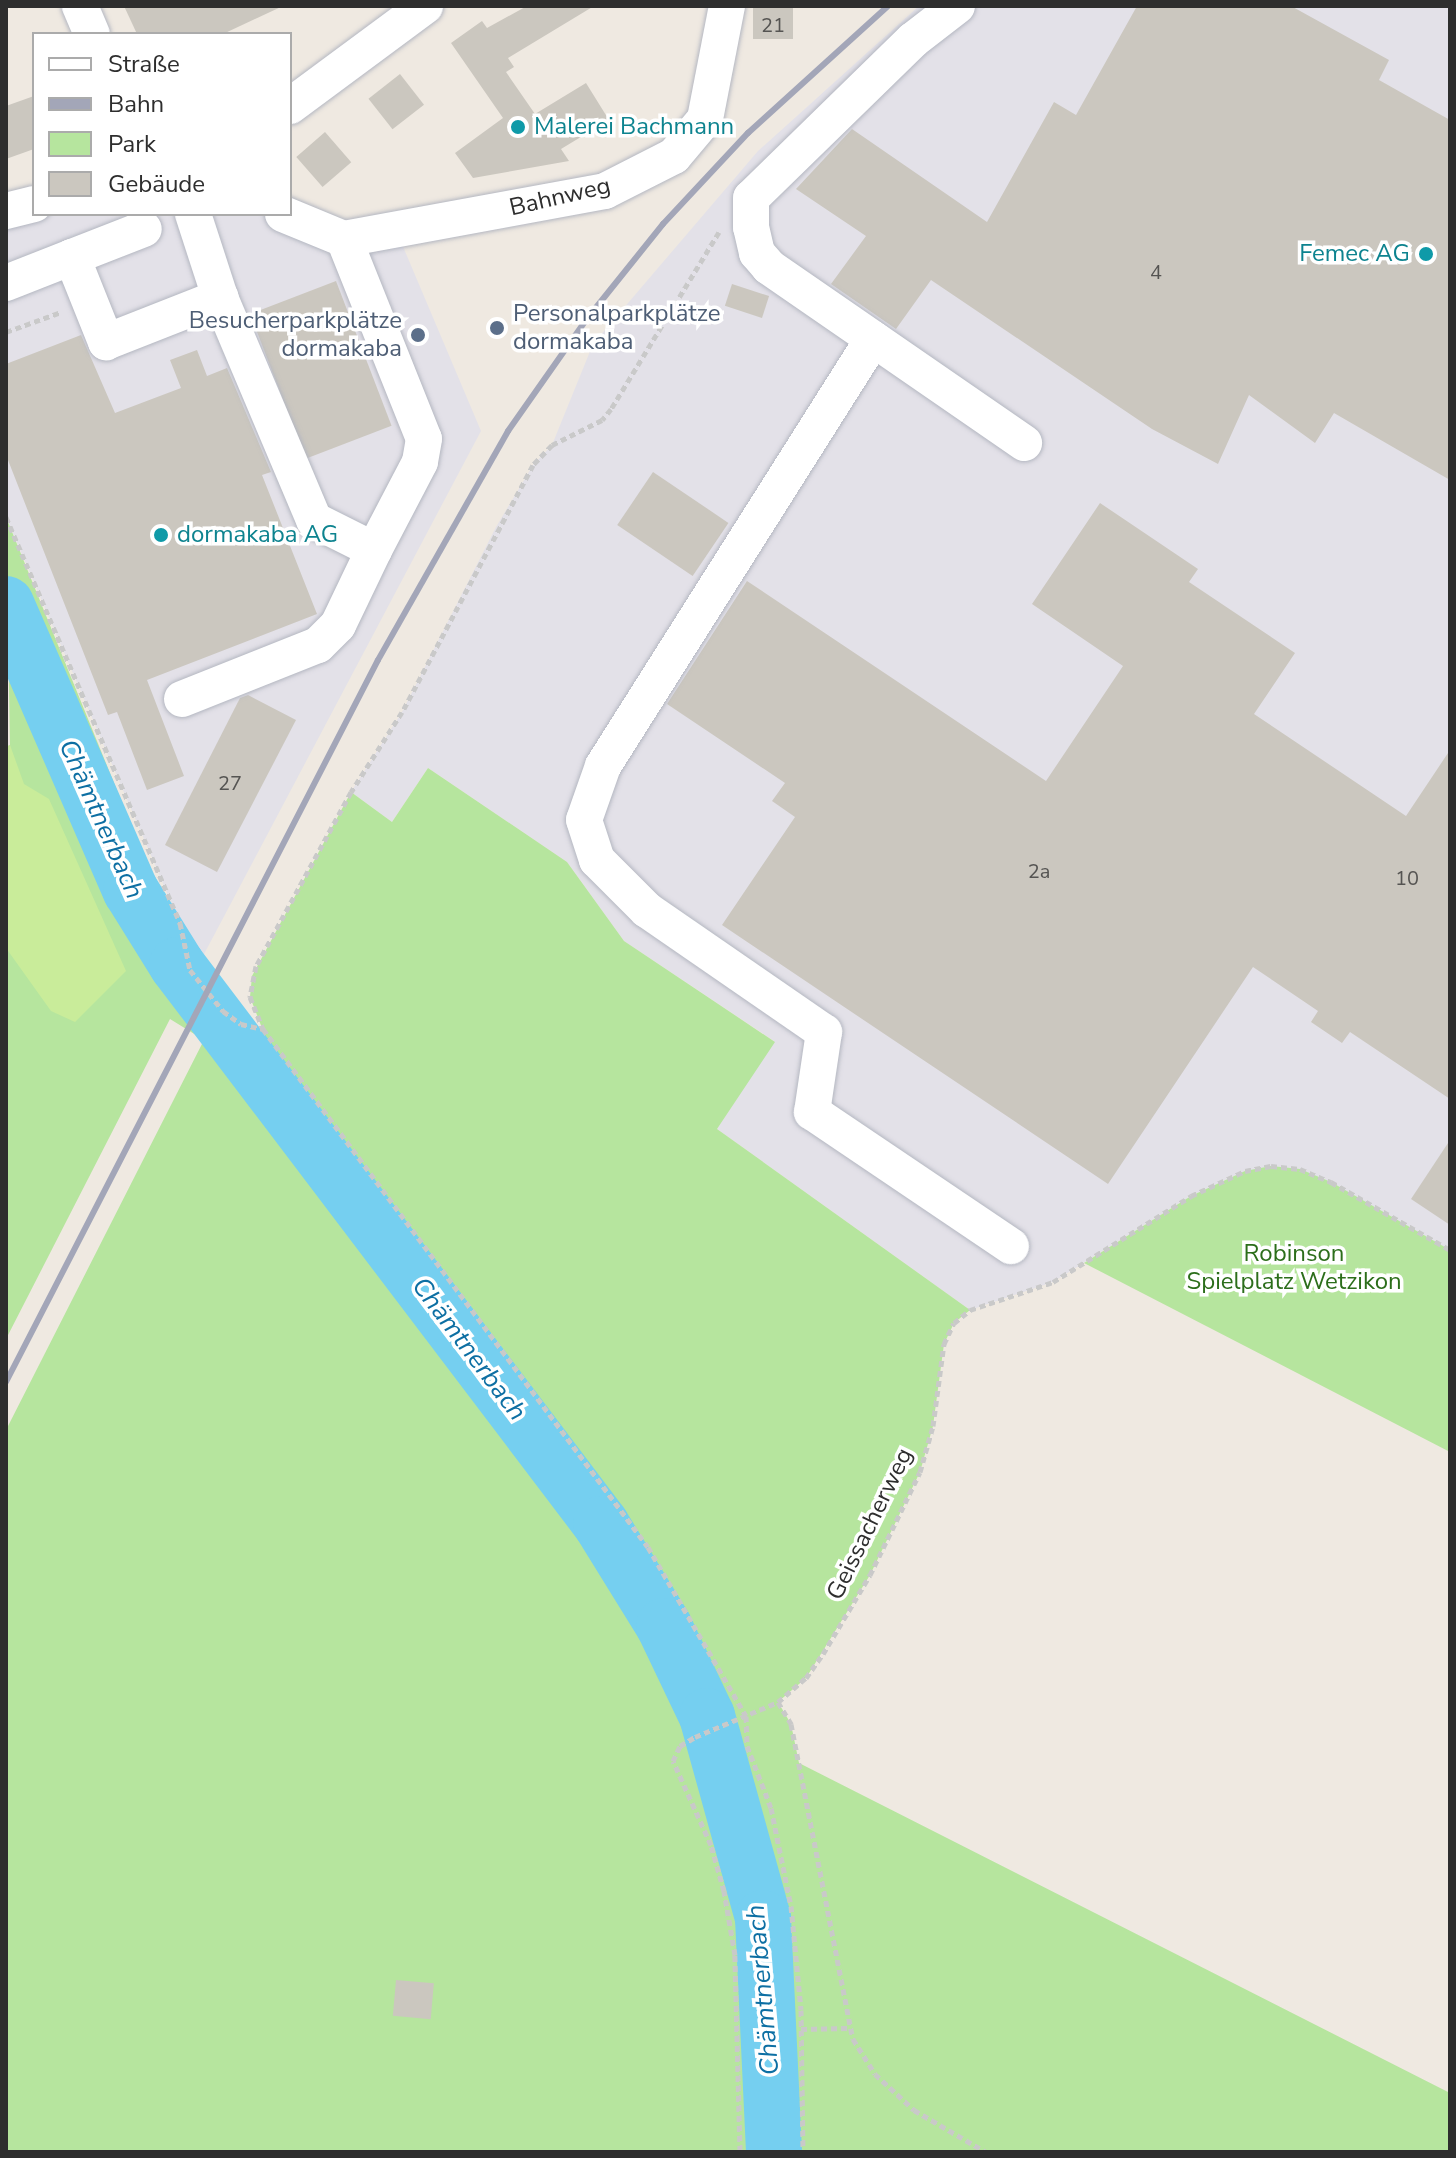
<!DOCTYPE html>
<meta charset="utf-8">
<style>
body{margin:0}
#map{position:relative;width:1456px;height:2158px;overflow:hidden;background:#efe9e1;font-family:"Nunito Sans",sans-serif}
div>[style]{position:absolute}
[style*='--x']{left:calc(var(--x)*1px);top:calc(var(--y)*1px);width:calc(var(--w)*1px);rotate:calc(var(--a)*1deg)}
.industrial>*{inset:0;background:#e3e1e8}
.green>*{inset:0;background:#b6e59e}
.pitch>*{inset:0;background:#c9ec9a}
.river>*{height:56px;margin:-28px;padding:0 28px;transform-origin:28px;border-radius:28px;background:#75cff0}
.building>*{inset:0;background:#cbc7bf;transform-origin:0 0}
.path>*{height:5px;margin-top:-2.5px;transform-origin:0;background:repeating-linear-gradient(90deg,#c9c9c9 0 6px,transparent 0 10px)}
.roads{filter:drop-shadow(0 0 2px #b4b7c1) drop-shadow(0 0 2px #b4b7c1)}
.minor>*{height:36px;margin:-18px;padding:0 18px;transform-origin:18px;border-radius:18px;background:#fff}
.rail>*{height:6px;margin:-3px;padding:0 3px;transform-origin:3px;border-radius:3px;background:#a3a6b8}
.dots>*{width:22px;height:22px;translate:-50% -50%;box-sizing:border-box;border:4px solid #fff;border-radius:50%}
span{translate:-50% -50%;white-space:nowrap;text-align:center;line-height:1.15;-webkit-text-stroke:7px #fff;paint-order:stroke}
.number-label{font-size:20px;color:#555452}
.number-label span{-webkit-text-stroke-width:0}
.culture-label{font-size:24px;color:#0d838f}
.left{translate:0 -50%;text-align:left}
.right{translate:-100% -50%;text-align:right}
.street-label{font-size:24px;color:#2e2e2e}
.service-label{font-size:24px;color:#4e5e75}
.park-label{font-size:24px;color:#2c6e1b}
.water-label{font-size:26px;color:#0d6fa3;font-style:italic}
.frame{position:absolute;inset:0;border:8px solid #2e2e2e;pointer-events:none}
.legend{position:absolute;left:32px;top:32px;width:260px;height:184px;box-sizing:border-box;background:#fff;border:2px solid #ababab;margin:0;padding:10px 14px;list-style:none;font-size:24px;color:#2e2e2e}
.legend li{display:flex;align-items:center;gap:16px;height:40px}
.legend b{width:40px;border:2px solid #ababab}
</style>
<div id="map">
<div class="industrial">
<i style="clip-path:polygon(919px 6px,1450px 6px,1450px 1250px,1300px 1169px,1245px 1171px,1191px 1196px,1053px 1282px,970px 1310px,717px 1129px,774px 1041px,624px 941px,567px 862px,428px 768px,392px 822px,351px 792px,402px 712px,496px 527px,533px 465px,552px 445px,593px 344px,758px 151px)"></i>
<i style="clip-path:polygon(6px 211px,283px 214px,396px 230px,481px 431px,203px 956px,190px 970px,180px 923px,6px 517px)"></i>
</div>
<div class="green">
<i style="clip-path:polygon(6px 517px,190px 970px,223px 1010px,241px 1024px,262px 1028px,250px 997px,252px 976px,351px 792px,392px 822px,428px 768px,567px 862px,624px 941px,775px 1042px,717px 1129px,970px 1310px,954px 1323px,944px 1344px,933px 1426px,920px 1472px,870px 1575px,806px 1678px,778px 1702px,791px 1724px,799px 1763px,1450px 2093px,1450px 2152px,6px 2152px,6px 1430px,204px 1040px,170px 1019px,6px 1339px,6px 747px,10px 745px)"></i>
<i style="clip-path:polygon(1271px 1166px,1300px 1169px,1331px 1182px,1450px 1250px,1450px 1452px,1084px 1263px,1191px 1196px,1245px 1171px)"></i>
</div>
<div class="pitch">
<i style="clip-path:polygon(10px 745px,24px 784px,49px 799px,126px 971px,75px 1022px,51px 1011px,6px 948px,6px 747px)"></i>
</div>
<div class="river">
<i style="--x:6;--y:604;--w:313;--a:66.5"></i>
<i style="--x:131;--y:891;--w:87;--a:58.1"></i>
<i style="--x:177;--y:965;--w:702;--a:52.82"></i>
<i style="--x:601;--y:1524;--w:120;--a:58.3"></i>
<i style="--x:664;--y:1626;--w:100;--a:64.5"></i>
<i style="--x:707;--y:1716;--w:210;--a:74.5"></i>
<i style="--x:763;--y:1918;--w:234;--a:87.3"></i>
</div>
<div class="building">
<i style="clip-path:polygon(124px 6px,283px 6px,223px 34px,137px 34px)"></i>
<i style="clip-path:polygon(527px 6px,594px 6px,508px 58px,514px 67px,506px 72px,535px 114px,586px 83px,609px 120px,561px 149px,569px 161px,473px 178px,455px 153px,503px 118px,451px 43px,482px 21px,487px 28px)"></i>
<i style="left:753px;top:6px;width:40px;height:33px"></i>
<i style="clip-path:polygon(1137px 6px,1291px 6px,1389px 60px,1379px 80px,1450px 120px,1450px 480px,1334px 413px,1315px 443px,1249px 395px,1218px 464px,1152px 429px,931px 280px,896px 329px,831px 284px,866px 236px,796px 189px,852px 129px,987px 222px,1054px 102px,1076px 115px)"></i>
<i style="left:400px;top:74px;width:39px;height:40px;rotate:52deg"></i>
<i style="clip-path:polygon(34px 96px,34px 149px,6px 159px,6px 106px)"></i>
<i style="left:325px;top:132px;width:40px;height:38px;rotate:49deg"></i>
<i style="left:336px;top:281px;width:155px;height:92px;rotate:69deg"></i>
<i style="left:732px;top:284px;width:39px;height:23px;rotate:18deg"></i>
<i style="clip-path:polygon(81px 335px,115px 413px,181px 388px,170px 360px,197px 350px,207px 376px,227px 368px,271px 472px,262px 475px,317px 614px,147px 680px,184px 776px,147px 790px,117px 712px,108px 715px,6px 455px,6px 364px)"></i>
<i style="left:653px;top:472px;width:91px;height:64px;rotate:34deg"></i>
<i style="clip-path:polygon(1100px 503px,1198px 569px,1189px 582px,1295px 653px,1254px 714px,1406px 816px,1450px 750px,1450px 1099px,1350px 1032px,1342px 1043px,1311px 1022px,1318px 1011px,1253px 967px,1108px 1184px,722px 925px,795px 817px,772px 801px,785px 783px,667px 704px,747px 581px,1046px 781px,1123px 666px,1032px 604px)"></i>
<i style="clip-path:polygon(248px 695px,296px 720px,217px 872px,165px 845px,240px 698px)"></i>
<i style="clip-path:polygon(1450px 1140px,1450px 1225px,1411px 1199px)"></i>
<i style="left:396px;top:1980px;width:38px;height:36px;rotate:5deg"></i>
</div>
<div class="path">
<i style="--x:719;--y:232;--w:207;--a:121.4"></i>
<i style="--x:611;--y:409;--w:14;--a:129"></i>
<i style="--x:602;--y:420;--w:56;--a:153.4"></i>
<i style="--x:552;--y:445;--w:28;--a:134"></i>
<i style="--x:533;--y:465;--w:280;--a:117.9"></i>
<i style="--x:402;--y:712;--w:95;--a:122.5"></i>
<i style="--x:351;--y:792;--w:198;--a:118.6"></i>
<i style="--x:256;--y:966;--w:32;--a:101"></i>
<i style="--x:250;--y:997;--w:35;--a:68"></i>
<i style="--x:263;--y:1029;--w:645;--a:53.38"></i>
<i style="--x:648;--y:1547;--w:195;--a:59.9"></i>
<i style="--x:746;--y:1716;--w:30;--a:88"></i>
<i style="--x:747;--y:1746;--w:66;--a:68.8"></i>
<i style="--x:771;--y:1808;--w:100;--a:78.5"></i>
<i style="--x:791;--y:1906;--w:104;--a:84.5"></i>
<i style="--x:801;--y:2010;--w:142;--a:89.2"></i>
<i style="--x:6;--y:332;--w:59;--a:-20"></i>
<i style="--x:6;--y:517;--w:442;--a:66.8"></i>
<i style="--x:180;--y:923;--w:48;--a:78"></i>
<i style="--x:190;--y:970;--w:53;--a:51.2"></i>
<i style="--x:223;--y:1011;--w:22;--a:36"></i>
<i style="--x:241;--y:1024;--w:23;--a:13"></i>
<i style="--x:778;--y:1702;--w:26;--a:59"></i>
<i style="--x:791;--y:1724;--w:321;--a:78.9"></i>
<i style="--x:853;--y:2039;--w:41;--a:57.8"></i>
<i style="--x:875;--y:2074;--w:53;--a:42.7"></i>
<i style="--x:914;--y:2110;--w:83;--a:30.3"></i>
<i style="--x:801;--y:2029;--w:48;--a:-1.2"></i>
<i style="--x:740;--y:2151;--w:196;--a:-91.5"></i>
<i style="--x:735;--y:1955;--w:65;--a:-99.8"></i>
<i style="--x:724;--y:1891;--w:48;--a:-105.8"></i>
<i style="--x:711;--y:1845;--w:92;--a:-114.3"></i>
<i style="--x:673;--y:1761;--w:17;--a:-65"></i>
<i style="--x:680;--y:1746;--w:17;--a:-31"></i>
<i style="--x:695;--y:1737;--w:90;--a:-22.9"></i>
<i style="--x:778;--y:1702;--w:37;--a:-41"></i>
<i style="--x:806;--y:1678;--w:29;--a:-55"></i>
<i style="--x:823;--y:1654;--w:92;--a:-59.3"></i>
<i style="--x:870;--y:1575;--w:114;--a:-64.1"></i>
<i style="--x:920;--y:1472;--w:48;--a:-74.2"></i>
<i style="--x:933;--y:1426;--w:83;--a:-82.4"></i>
<i style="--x:944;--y:1344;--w:23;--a:-65"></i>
<i style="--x:954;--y:1323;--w:21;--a:-39"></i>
<i style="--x:970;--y:1310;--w:88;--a:-18.6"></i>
<i style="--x:1053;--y:1282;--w:163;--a:-31.9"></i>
<i style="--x:1191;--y:1196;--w:60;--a:-24.8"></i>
<i style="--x:1245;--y:1171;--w:26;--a:-11"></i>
<i style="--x:1271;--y:1166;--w:29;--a:6"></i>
<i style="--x:1300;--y:1169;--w:34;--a:23"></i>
<i style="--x:1331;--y:1182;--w:137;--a:29.7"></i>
</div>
<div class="roads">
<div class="minor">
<i style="--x:80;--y:6;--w:30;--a:67"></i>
<i style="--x:957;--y:6;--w:56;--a:142.3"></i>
<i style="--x:913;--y:40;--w:226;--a:135.7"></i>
<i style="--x:751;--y:198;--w:29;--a:90"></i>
<i style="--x:751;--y:227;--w:27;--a:77"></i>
<i style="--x:757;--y:253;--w:18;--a:49"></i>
<i style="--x:769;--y:267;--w:310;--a:34.6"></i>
<i style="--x:290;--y:106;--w:168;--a:-36.5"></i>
<i style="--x:6;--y:211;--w:29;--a:-14"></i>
<i style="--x:283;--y:214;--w:66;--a:22.3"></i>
<i style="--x:344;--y:239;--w:265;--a:-10.4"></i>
<i style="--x:605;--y:191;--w:77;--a:-26.9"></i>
<i style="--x:674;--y:156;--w:48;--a:-50"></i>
<i style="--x:705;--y:119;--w:115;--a:-79"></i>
<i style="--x:344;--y:239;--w:215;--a:68.2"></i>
<i style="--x:424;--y:439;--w:23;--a:100"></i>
<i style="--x:420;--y:462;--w:99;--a:117.6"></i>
<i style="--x:72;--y:257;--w:77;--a:-21.3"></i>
<i style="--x:6;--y:283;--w:71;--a:-21.5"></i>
<i style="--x:72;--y:257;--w:92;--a:68.2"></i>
<i style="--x:106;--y:342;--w:123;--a:-21.5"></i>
<i style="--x:873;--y:339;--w:505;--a:122.31"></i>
<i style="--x:603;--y:766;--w:57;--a:109.4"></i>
<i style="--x:584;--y:820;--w:42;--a:72"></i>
<i style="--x:597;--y:860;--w:71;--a:45"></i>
<i style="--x:647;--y:910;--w:215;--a:34.6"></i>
<i style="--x:824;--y:1032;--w:81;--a:98.5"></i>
<i style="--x:812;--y:1112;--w:240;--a:34"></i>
<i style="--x:182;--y:699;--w:146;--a:-21.7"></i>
<i style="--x:318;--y:645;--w:28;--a:-45"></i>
<i style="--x:338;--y:625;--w:83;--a:-64.4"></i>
<i style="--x:374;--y:550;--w:67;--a:-153.4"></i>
<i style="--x:314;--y:520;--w:242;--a:-112.9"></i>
<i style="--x:220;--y:297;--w:87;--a:-108"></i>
</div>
</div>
<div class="rail">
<i style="--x:6;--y:1382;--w:812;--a:-62.74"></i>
<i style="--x:378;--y:660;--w:263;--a:-60.4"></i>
<i style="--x:508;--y:431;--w:136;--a:-54.9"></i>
<i style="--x:586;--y:320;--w:123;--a:-51.3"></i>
<i style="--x:663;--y:224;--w:125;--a:-47"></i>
<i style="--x:748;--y:133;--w:189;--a:-42.2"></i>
</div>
<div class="dots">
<i style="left:518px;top:127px;background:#0f9aa8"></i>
<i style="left:1426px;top:254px;background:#0f9aa8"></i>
<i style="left:497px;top:328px;background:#5c6f8a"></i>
<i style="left:418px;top:335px;background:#5c6f8a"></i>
<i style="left:161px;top:535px;background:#0f9aa8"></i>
</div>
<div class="number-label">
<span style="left:773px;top:25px">21</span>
<span style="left:1156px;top:272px">4</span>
<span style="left:230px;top:783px">27</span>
<span style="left:1039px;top:871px">2a</span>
<span style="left:1407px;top:878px">10</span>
</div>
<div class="culture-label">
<span class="left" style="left:534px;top:127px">Malerei Bachmann</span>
<span class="right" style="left:1410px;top:254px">Femec AG</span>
<span class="left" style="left:177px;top:535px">dormakaba AG</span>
</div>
<div class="street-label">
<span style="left:560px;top:197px;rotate:-13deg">Bahnweg</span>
<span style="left:870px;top:1524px;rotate:-64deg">Geissacherweg</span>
</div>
<div class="service-label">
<span class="left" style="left:513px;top:328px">Personalparkplätze<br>dormakaba</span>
<span class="right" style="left:402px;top:335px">Besucherparkplätze<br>dormakaba</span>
</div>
<div class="park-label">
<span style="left:1294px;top:1268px">Robinson<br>Spielplatz Wetzikon</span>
</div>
<div class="water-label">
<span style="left:101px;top:819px;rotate:66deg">Chämtnerbach</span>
<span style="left:469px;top:1349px;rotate:53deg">Chämtnerbach</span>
<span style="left:763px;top:1990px;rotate:-95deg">Chämtnerbach</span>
</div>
<div class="frame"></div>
<ul class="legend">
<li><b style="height:10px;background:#fff"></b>Straße</li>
<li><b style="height:10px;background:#a3a6b8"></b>Bahn</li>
<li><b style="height:22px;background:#b6e59e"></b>Park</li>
<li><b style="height:22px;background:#cbc7bf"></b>Gebäude</li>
</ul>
</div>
